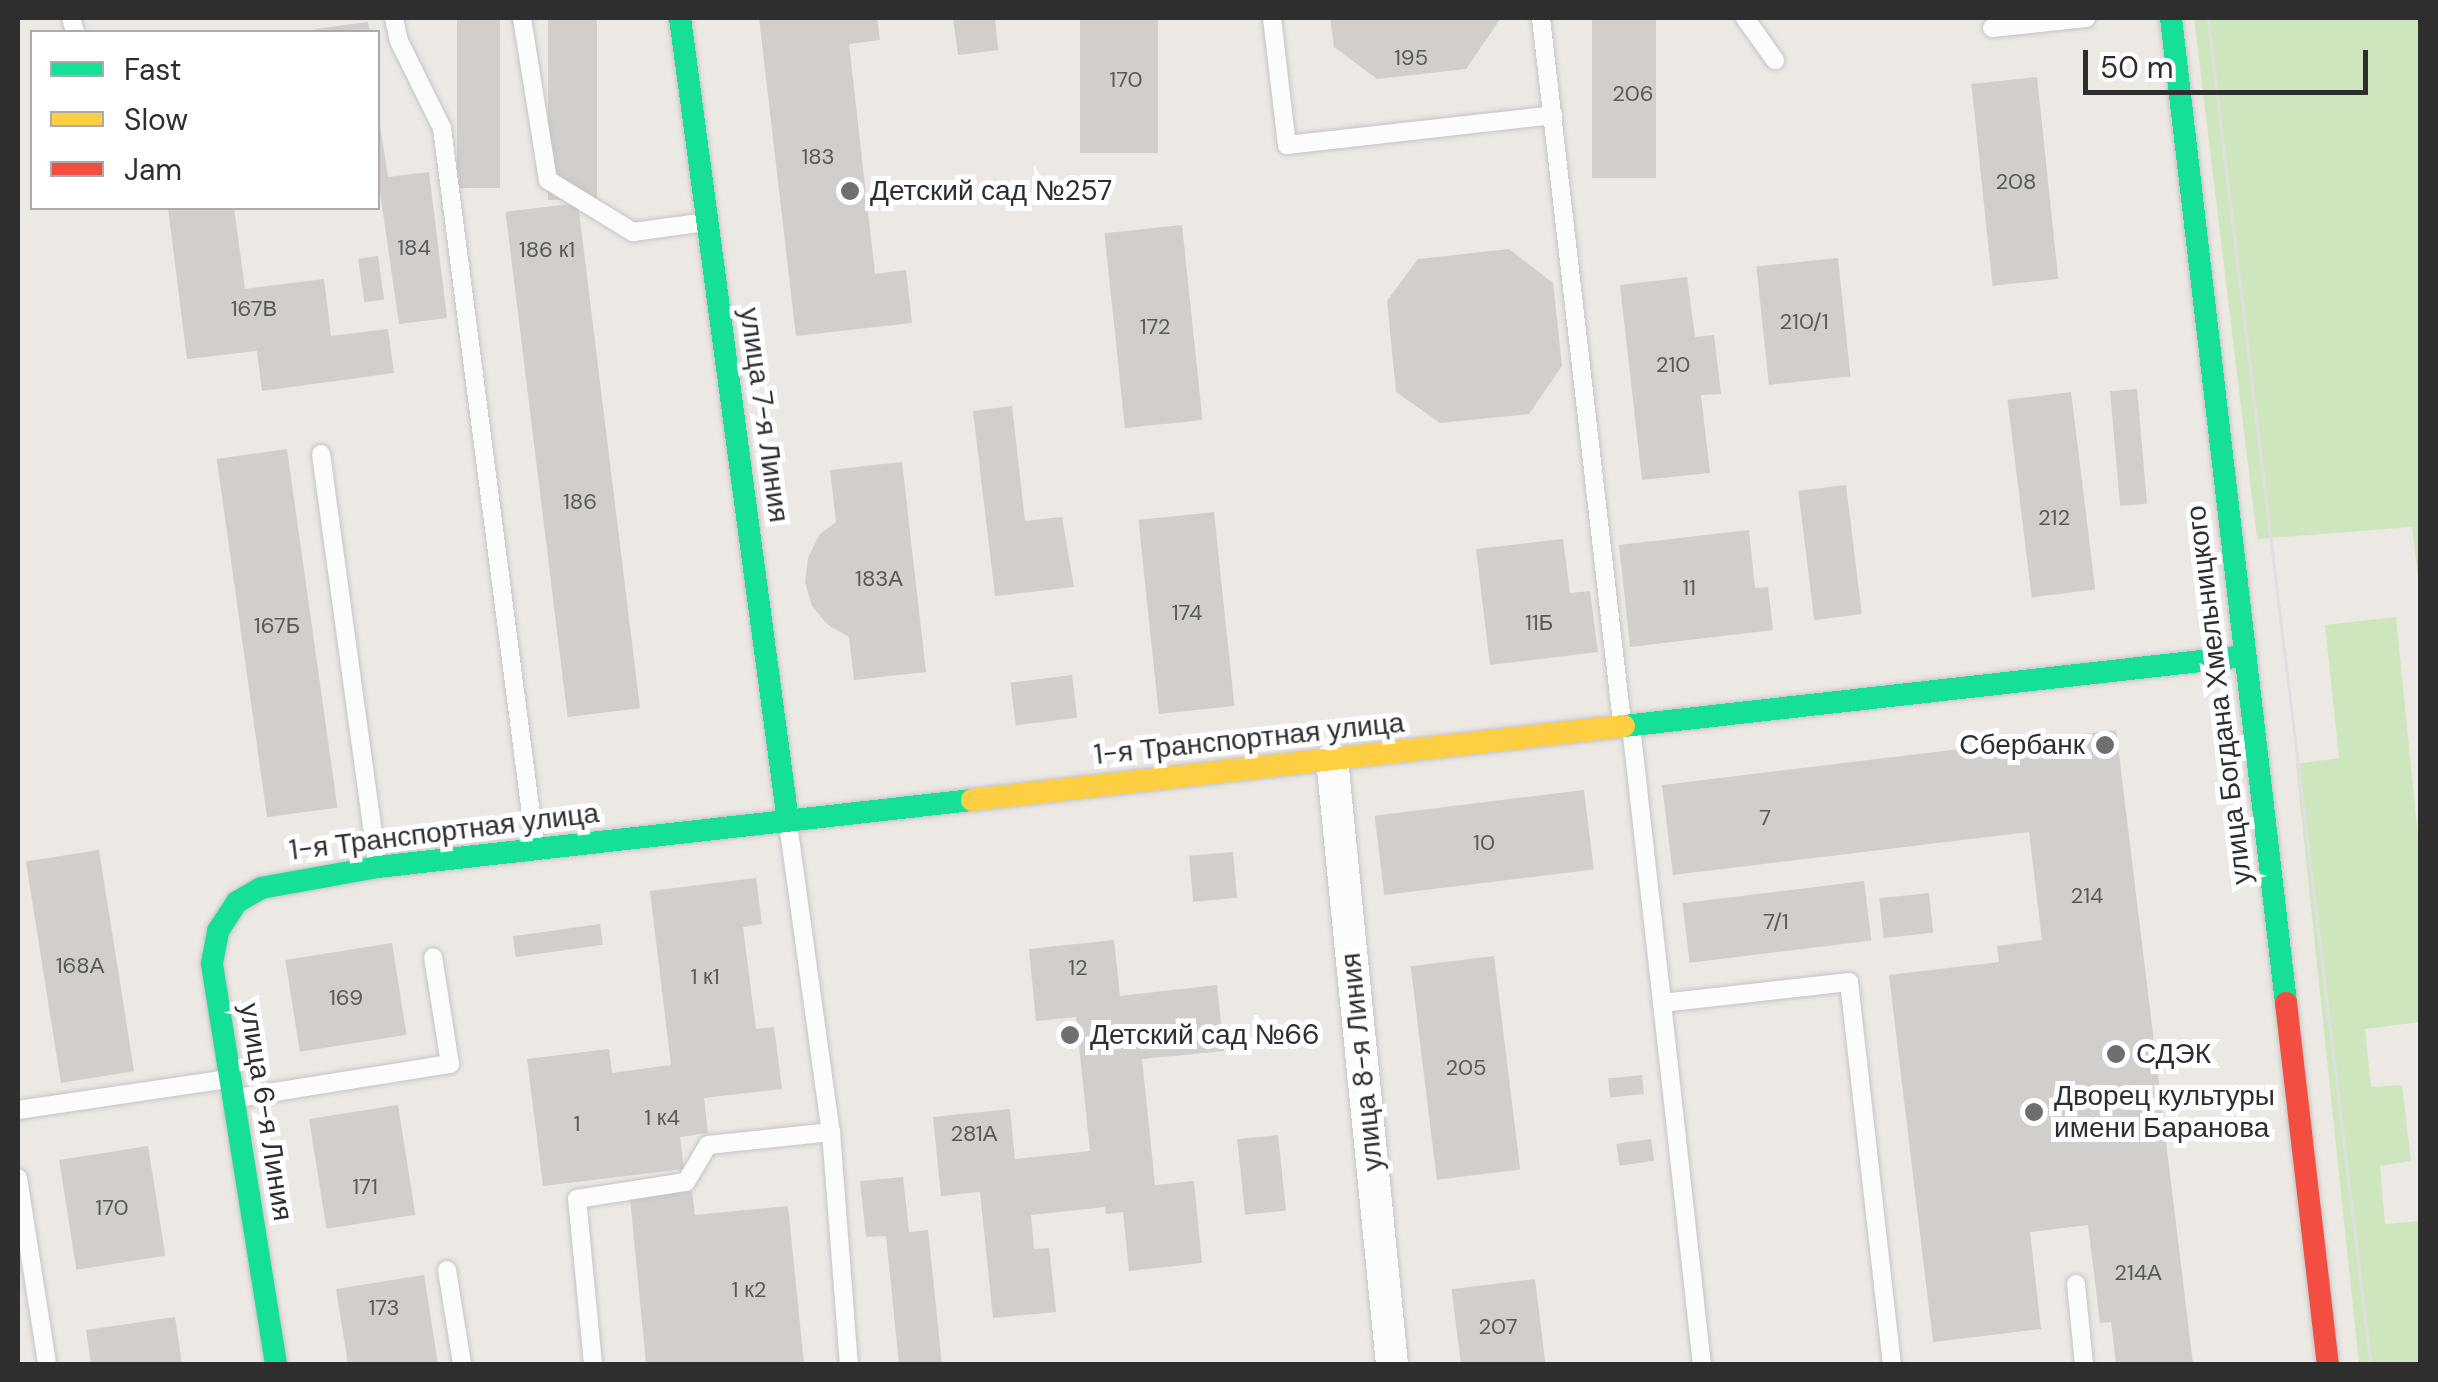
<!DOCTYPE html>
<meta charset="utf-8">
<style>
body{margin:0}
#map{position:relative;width:2438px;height:1382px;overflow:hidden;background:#ece8e4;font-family:"DM Sans",sans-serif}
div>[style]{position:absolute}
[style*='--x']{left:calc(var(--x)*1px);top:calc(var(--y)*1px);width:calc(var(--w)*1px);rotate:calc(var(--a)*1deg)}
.green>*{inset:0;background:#cee6be}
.building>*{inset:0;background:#d1cecb;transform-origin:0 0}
.roads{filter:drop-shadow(0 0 2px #c5c4c5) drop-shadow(0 0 2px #c5c4c5)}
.lane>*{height:18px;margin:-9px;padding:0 9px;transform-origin:9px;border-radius:9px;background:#fcfcfb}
.street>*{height:32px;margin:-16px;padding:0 16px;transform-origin:16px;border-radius:16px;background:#fcfcfb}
.fast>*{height:22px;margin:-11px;padding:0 11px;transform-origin:11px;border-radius:11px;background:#16e098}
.slow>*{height:22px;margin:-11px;padding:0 11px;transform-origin:11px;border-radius:11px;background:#ffcf43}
.jam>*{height:22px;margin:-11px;padding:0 11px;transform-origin:11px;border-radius:11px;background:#f24e42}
.tram>*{height:2.5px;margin:-1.25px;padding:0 1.25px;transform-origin:1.25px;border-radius:1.25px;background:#dfdfe1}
.dots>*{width:28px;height:28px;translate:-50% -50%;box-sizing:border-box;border:5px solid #fff;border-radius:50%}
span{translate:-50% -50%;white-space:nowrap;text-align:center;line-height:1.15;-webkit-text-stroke:10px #fff;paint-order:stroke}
.number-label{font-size:22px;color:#585857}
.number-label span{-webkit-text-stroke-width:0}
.poi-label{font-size:28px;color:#2e2e2e}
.left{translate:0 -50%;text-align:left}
.right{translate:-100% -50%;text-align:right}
.street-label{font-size:28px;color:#2e2e2e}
.frame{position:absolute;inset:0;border:20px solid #2e2e2e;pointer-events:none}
.legend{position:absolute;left:30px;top:30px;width:350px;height:180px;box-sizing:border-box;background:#fff;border:2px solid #ababab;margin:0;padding:12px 18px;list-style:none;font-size:30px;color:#2e2e2e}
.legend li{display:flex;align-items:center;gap:20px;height:50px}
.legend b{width:50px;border:2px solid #ababab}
.scale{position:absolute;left:2083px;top:50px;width:285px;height:45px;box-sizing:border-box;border:5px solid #2e2e2e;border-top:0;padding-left:12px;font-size:30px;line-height:35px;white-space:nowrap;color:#2e2e2e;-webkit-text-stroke:8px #fff;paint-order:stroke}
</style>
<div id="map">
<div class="green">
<i style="clip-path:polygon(2194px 18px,2420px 18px,2420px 593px,2412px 527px,2257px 539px)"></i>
<i style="clip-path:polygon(2396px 617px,2420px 856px,2420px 1022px,2365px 1029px,2371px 1087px,2402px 1085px,2411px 1161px,2380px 1166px,2385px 1224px,2420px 1221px,2420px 1364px,2359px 1364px,2296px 764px,2339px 758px,2325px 625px)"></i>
</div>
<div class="building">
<i style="left:457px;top:18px;width:43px;height:170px"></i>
<i style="left:548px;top:18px;width:49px;height:182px"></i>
<i style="clip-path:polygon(759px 18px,877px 18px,880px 40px,849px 44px,875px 274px,906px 270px,912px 323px,796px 336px)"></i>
<i style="clip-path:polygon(953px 18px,995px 18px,998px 50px,958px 55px)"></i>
<i style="left:1080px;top:18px;width:78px;height:135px"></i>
<i style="clip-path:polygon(1330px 18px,1499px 18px,1499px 21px,1466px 69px,1377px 79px,1334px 47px)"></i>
<i style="left:1592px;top:18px;width:64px;height:160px"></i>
<i style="clip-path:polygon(368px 22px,370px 32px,316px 32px,315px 29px)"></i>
<i style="left:2037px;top:77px;width:203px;height:66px;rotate:84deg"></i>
<i style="clip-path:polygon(378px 112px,388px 177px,429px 172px,447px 318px,399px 324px,378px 178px)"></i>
<i style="left:578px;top:203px;width:509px;height:73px;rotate:83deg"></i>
<i style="clip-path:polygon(168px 208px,234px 208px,245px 289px,324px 279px,331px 336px,388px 329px,394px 373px,262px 391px,257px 351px,187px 359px)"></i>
<i style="left:1182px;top:225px;width:196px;height:78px;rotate:84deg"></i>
<i style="clip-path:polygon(1509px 249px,1553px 283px,1562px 366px,1529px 414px,1440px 423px,1396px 392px,1387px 301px,1418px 259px)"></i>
<i style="left:378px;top:256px;width:44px;height:20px;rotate:82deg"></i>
<i style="left:1838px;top:258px;width:119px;height:82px;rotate:84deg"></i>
<i style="clip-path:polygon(1687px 277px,1695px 337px,1714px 335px,1721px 394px,1701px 395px,1710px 473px,1642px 480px,1620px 285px)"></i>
<i style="left:2137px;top:389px;width:115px;height:27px;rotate:85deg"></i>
<i style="left:2071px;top:392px;width:199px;height:64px;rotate:83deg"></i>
<i style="clip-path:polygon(1012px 406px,1025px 521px,1062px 517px,1074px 587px,995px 596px,973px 411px)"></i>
<i style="left:287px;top:449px;width:362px;height:71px;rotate:82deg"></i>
<i style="clip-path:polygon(902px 462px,926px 672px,854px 680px,849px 637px,828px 625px,812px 606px,805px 582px,808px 558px,819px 535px,836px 522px,830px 470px)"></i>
<i style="left:1846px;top:485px;width:130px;height:48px;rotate:83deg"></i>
<i style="left:1214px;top:512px;width:195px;height:76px;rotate:84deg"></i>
<i style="clip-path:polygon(1749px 530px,1755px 588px,1768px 587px,1773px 630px,1630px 647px,1619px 545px)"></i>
<i style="clip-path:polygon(1563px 539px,1570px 593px,1590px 591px,1598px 652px,1490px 665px,1476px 549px)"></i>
<i style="left:1072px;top:675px;width:43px;height:62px;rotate:83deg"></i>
<i style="clip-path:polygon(2116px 730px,2123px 787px,2193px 1364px,2116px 1364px,2111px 1322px,2100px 1323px,2088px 1225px,2030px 1232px,2041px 1329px,1933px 1342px,1889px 975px,1999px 962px,1997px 946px,2042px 940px,2029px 832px,1673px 875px,1662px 785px)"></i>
<i style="left:1584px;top:790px;width:80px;height:211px;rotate:83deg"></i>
<i style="left:99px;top:850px;width:224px;height:74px;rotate:81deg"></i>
<i style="left:1233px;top:852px;width:46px;height:44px;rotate:85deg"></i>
<i style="clip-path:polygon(756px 878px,762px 924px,743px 927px,756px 1029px,774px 1027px,782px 1089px,704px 1098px,708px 1133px,680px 1137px,684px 1169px,543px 1186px,527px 1059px,609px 1049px,612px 1073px,671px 1065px,650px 891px)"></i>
<i style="left:1864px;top:881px;width:60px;height:183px;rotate:83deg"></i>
<i style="left:1929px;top:893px;width:40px;height:50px;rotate:84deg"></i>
<i style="left:600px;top:924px;width:21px;height:88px;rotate:82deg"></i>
<i style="clip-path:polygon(1114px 940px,1120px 996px,1217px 985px,1224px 1051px,1142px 1059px,1155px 1185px,1194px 1181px,1202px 1263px,1129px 1271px,1123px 1212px,1106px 1214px,1105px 1207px,1031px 1215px,1034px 1249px,1049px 1248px,1056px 1312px,993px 1318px,980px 1192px,941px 1196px,933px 1117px,1010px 1109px,1015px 1159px,1090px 1151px,1076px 1017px,1036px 1021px,1029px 949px)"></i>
<i style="left:392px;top:943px;width:93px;height:108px;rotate:81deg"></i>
<i style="left:1494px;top:956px;width:215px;height:84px;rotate:83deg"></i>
<i style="left:1642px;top:1075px;width:19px;height:34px;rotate:84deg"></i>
<i style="left:398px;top:1105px;width:111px;height:90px;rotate:81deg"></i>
<i style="left:1278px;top:1135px;width:76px;height:41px;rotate:84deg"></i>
<i style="left:1651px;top:1139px;width:22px;height:35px;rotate:82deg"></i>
<i style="left:148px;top:1146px;width:111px;height:90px;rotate:81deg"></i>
<i style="clip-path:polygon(903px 1177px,909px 1232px,928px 1230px,942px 1364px,899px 1364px,886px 1236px,866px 1237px,860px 1181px)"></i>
<i style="clip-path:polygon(692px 1191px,695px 1215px,788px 1206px,804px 1364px,646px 1364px,630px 1198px)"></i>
<i style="clip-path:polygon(424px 1275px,438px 1364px,348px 1364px,336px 1289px)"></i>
<i style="left:1535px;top:1279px;width:86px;height:84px;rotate:83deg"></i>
<i style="clip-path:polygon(175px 1317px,182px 1364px,91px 1364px,86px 1330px)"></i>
</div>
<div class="roads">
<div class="lane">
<i style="--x:71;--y:18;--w:15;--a:74"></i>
<i style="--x:394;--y:18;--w:24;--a:78"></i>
<i style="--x:399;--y:41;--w:97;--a:63.7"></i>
<i style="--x:442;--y:128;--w:723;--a:82.61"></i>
<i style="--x:522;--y:18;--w:164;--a:80.9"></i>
<i style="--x:548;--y:180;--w:100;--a:31.5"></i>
<i style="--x:633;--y:232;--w:75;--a:-7.7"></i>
<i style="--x:1272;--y:18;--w:128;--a:83.3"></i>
<i style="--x:1287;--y:145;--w:268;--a:-6.4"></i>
<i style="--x:1541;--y:18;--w:709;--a:83.44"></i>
<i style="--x:1745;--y:18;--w:52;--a:54.5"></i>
<i style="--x:1992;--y:28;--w:95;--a:-6.1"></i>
<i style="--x:321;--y:454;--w:414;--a:82.2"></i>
<i style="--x:1631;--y:726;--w:279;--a:83.6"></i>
<i style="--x:1662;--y:1003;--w:188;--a:-6.4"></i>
<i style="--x:1849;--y:982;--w:384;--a:83.6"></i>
<i style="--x:788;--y:824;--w:311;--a:82.1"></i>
<i style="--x:831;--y:1132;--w:233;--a:85.6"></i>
<i style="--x:1662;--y:1003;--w:363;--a:83.7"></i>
<i style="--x:237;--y:1098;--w:216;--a:-9.1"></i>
<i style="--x:450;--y:1064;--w:108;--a:-99"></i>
<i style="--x:18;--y:1110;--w:213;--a:-8.4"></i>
<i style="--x:18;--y:1178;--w:188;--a:81.1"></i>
<i style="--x:447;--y:1270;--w:95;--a:80.9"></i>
<i style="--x:2076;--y:1284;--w:80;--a:84.3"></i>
<i style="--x:593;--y:1364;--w:166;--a:-95.5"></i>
<i style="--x:577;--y:1199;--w:110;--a:-8.9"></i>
<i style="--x:686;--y:1182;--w:43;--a:-59.3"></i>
<i style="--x:708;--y:1145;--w:124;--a:-6"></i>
</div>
<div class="street">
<i style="--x:1332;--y:759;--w:608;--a:84.34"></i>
</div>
<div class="fast">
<i style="--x:680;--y:18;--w:810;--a:82.34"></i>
<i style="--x:2171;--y:18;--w:992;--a:83.34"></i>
<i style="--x:1624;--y:726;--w:625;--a:-6.43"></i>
<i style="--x:276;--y:1364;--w:406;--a:-99.1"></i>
<i style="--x:212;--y:963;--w:33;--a:-79"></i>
<i style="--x:218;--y:931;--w:35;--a:-57"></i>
<i style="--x:237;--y:902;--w:28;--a:-30"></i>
<i style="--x:261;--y:888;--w:119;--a:-10.2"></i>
<i style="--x:378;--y:867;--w:598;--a:-6.44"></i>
</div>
<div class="slow">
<i style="--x:972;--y:800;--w:656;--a:-6.48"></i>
</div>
<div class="jam">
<i style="--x:2286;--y:1003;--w:363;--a:83.4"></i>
</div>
</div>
<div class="tram">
<i style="--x:2208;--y:18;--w:1356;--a:83.1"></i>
</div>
<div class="dots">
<i style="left:850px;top:191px;background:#706f6e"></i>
<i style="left:2105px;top:745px;background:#706f6e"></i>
<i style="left:1070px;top:1035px;background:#706f6e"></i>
<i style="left:2116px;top:1054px;background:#706f6e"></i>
<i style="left:2034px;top:1112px;background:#706f6e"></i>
</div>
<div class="number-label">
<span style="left:1411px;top:58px">195</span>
<span style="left:1126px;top:80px">170</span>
<span style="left:1633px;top:94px">206</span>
<span style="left:818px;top:157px">183</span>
<span style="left:2016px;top:182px">208</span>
<span style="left:414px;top:248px">184</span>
<span style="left:547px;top:250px">186 к1</span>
<span style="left:254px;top:309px">167В</span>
<span style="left:1804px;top:322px">210/1</span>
<span style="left:1155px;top:327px">172</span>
<span style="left:1673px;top:365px">210</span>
<span style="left:580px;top:502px">186</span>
<span style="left:2054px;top:518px">212</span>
<span style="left:879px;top:579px">183А</span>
<span style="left:1689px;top:588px">11</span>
<span style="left:1187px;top:613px">174</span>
<span style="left:1539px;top:623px">11Б</span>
<span style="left:277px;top:626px">167Б</span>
<span style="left:1765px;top:818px">7</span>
<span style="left:1484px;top:843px">10</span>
<span style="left:2087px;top:896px">214</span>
<span style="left:1776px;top:922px">7/1</span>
<span style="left:80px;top:966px">168А</span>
<span style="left:1078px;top:968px">12</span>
<span style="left:705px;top:977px">1 к1</span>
<span style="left:346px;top:998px">169</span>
<span style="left:1466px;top:1068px">205</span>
<span style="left:662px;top:1118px">1 к4</span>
<span style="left:577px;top:1124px">1</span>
<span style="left:974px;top:1134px">281А</span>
<span style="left:365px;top:1187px">171</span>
<span style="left:112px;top:1208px">170</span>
<span style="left:2138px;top:1273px">214А</span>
<span style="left:749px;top:1290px">1 к2</span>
<span style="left:384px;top:1308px">173</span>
<span style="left:1498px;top:1327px">207</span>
</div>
<div class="poi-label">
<span class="left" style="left:870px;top:191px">Детский сад №257</span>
<span class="right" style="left:2085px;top:745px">Сбербанк</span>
<span class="left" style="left:1090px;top:1035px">Детский сад №66</span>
<span class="left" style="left:2136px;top:1054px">СДЭК</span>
<span class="left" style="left:2054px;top:1112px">Дворец культуры<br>имени Баранова</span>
</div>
<div class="street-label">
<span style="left:764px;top:415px;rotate:82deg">улица 7-я Линия</span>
<span style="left:2219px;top:695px;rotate:-97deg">улица Богдана Хмельницкого</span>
<span style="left:1249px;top:739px;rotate:-6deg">1-я Транспортная улица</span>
<span style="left:444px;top:832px;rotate:-7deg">1-я Транспортная улица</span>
<span style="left:1362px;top:1062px;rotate:-96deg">улица 8-я Линия</span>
<span style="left:266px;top:1112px;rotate:81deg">улица 6-я Линия</span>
</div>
<div class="frame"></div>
<ul class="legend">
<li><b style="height:12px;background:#16e098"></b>Fast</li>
<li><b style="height:12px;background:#ffcf43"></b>Slow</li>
<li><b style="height:12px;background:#f24e42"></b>Jam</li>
</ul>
<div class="scale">50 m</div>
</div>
